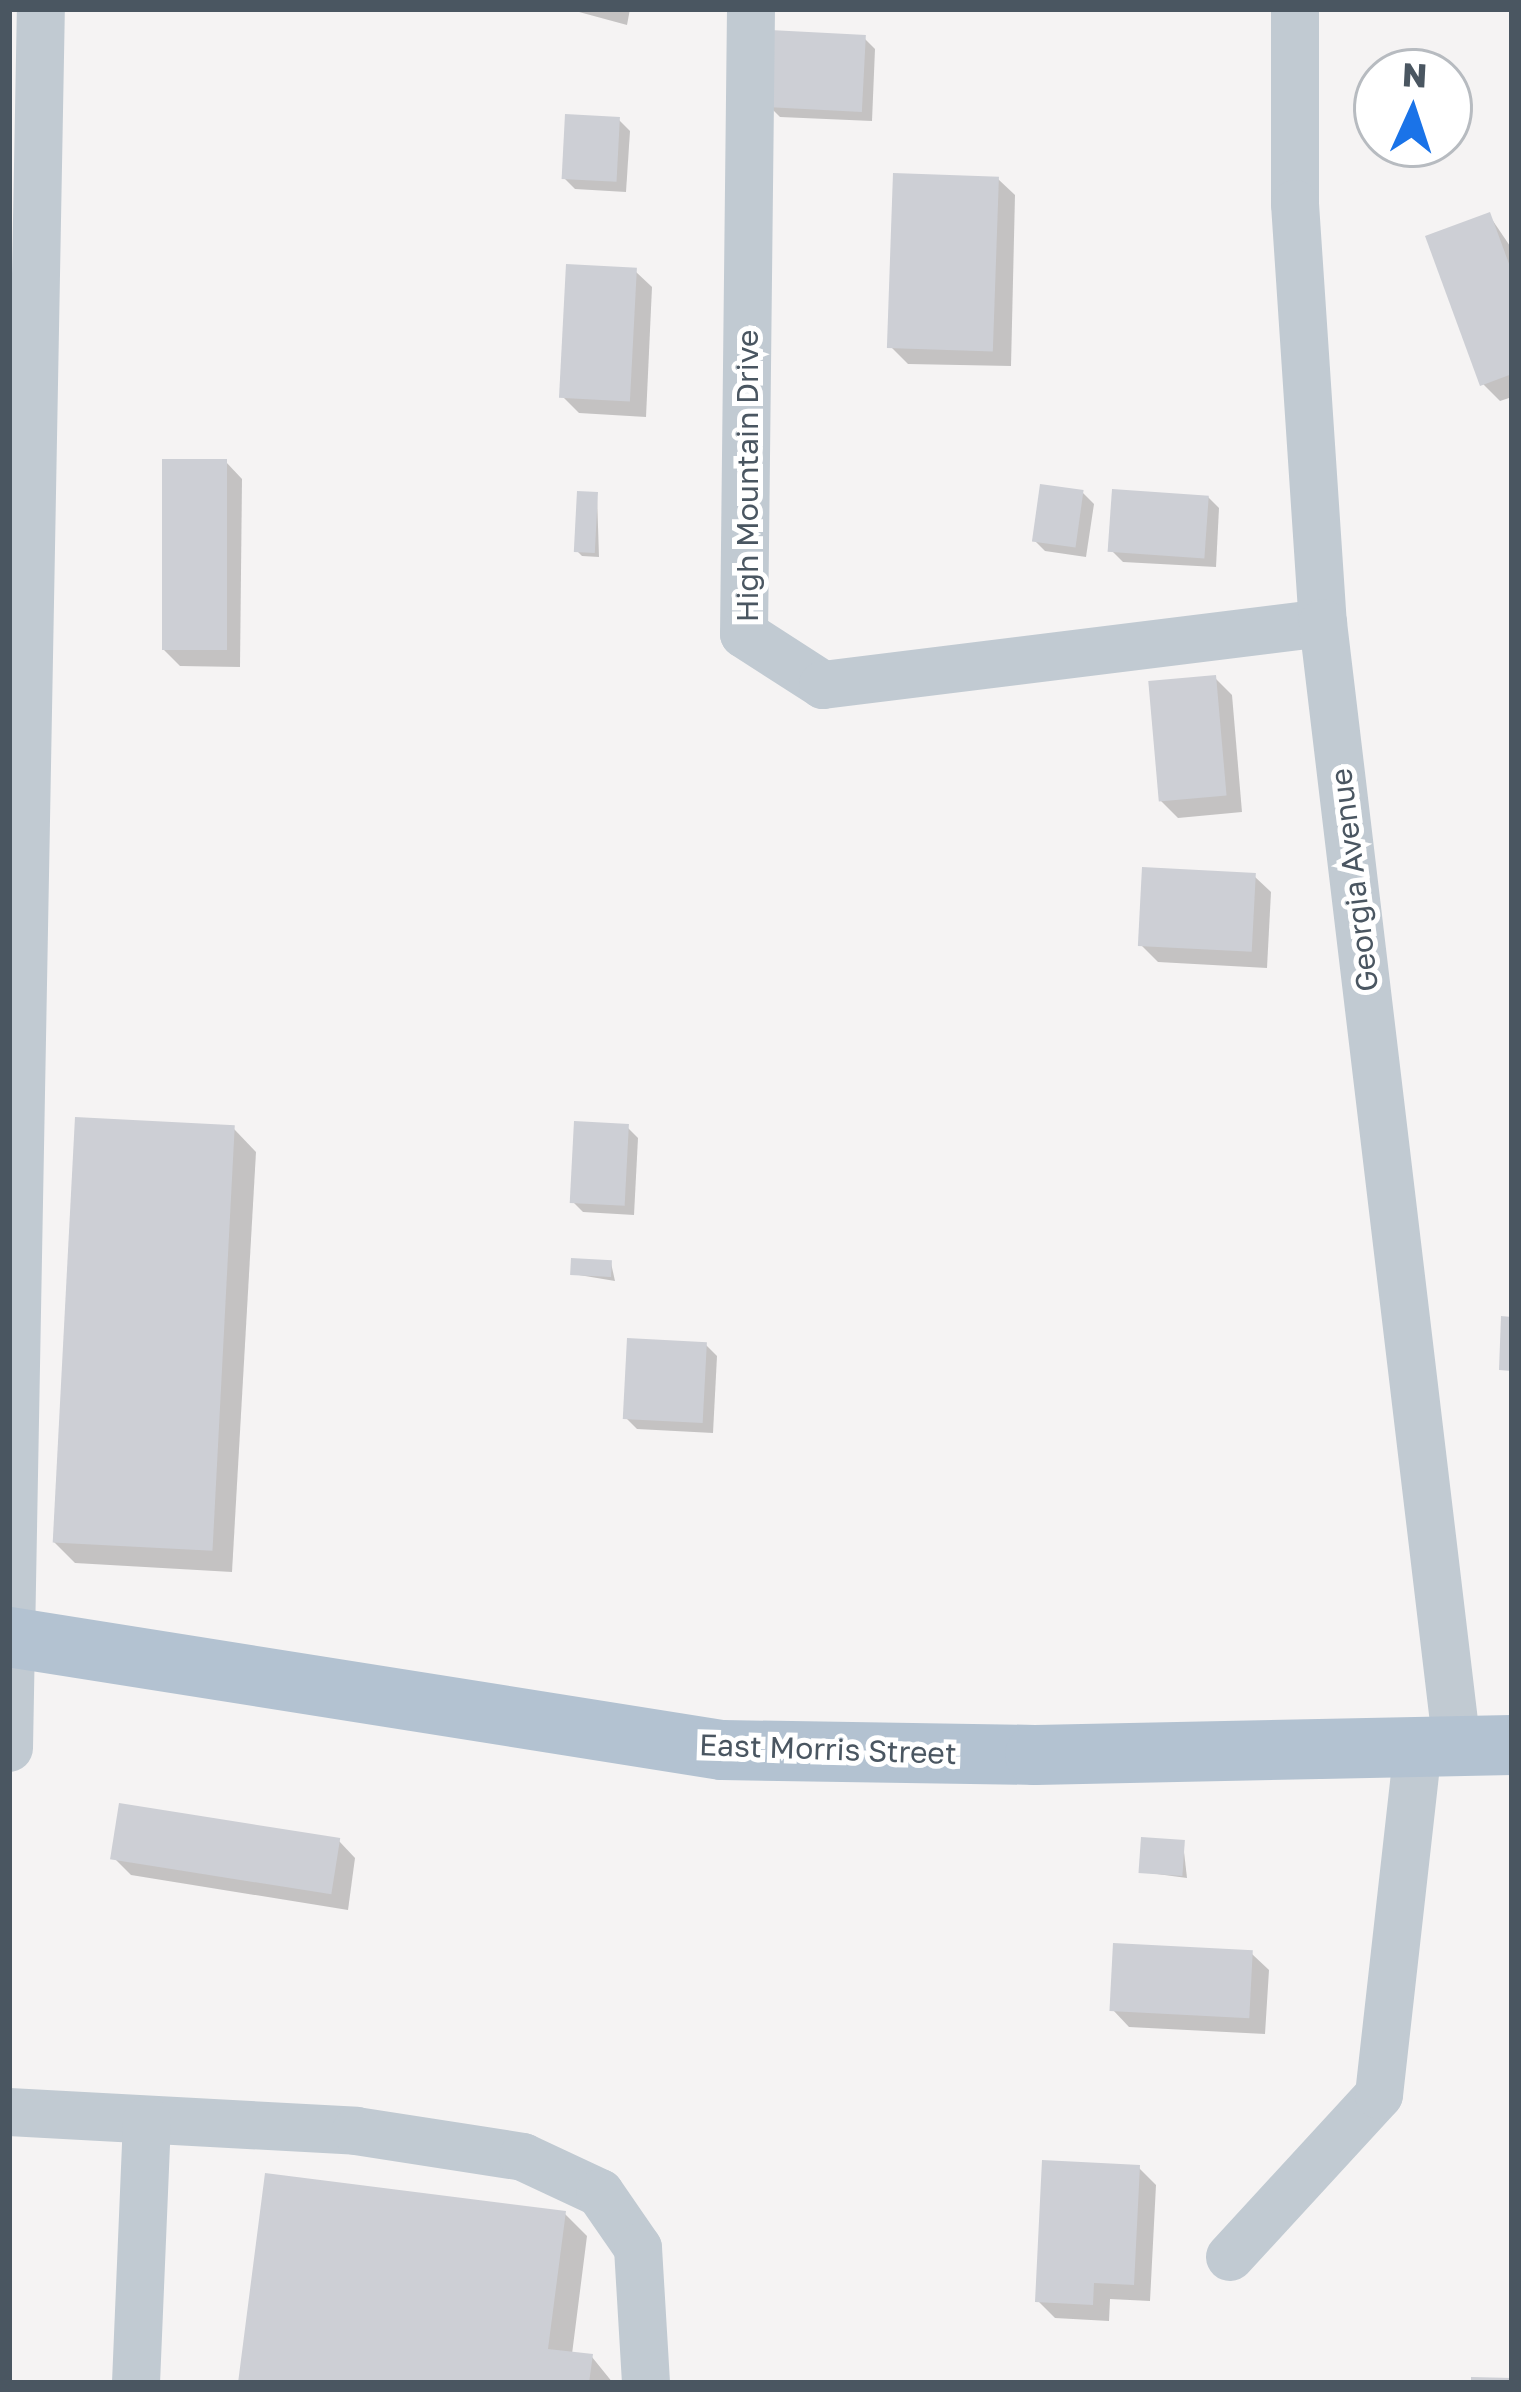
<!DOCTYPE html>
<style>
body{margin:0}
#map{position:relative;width:1521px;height:2392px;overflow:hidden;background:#f5f3f3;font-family:"Golos Text",sans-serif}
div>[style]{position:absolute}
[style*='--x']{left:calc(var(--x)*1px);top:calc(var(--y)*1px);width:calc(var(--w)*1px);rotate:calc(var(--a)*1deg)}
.shadow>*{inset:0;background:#0003}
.building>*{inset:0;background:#cdcfd5;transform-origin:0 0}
.minor>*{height:48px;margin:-24px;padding:0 24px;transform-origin:24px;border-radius:24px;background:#c1cad2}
.major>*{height:60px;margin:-30px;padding:0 30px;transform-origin:30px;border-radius:30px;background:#b3c2d1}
span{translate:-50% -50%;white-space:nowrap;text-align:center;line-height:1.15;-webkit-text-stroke:10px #fff;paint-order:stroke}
.street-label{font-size:30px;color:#4a5661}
.frame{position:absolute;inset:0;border:12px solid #4a5661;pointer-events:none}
.north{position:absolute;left:1353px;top:48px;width:120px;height:120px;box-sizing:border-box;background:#fff;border:3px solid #b7bbc0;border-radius:50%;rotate:3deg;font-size:33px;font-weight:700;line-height:48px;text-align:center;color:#4a5661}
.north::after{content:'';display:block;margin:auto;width:42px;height:54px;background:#1a73e8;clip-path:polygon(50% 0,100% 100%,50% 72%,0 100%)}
</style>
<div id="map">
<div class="shadow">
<i style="clip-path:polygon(568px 9px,630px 9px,627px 25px)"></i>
<i style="clip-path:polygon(864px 38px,875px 49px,872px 121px,780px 117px,769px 106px)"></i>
<i style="clip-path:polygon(619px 120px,630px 131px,626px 192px,575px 189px,564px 178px)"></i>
<i style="clip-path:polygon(998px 179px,1015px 195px,1011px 366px,908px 364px,891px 347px)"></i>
<i style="clip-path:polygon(1489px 215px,1512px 249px,1512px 397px,1500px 401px,1483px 384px)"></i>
<i style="clip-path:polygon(635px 271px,652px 287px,646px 417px,579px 413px,562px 396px)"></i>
<i style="clip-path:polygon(226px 462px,242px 479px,240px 667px,180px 666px,163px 649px)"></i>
<i style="clip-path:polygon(1083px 493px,1094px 504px,1086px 557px,1045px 551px,1034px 540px)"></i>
<i style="clip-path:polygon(597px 495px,599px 557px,582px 556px,577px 551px)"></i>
<i style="clip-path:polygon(1208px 497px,1219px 508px,1216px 567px,1123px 562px,1112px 551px)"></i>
<i style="clip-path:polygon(1215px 678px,1232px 695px,1242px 812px,1178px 818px,1161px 801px)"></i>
<i style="clip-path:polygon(1254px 876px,1271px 892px,1267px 968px,1158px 962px,1141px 945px)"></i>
<i style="clip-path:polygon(627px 1127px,638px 1138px,634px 1215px,583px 1212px,572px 1201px)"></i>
<i style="clip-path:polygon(234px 1129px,256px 1152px,232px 1572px,75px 1563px,53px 1541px)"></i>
<i style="clip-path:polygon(611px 1263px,615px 1281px,573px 1274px)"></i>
<i style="clip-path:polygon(706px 1345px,717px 1356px,713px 1433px,637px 1429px,626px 1418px)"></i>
<i style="clip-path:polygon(339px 1841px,355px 1858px,348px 1910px,131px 1875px,114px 1858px)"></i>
<i style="clip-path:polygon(1183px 1843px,1187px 1878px,1142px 1872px)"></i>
<i style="clip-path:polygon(1252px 1954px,1269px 1970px,1265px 2034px,1129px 2027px,1113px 2010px)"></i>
<i style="clip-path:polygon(1139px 2168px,1156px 2185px,1150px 2301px,1110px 2299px,1109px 2321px,1055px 2318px,1038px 2301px)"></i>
<i style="clip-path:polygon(565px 2214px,587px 2236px,572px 2354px,592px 2357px,613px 2383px,241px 2383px)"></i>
</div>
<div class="building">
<i style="left:770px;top:30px;width:96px;height:77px;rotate:3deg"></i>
<i style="left:565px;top:114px;width:55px;height:65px;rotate:3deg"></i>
<i style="left:893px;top:173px;width:106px;height:175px;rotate:2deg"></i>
<i style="clip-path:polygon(1490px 212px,1512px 272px,1512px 374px,1480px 386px,1425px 236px)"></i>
<i style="left:566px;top:264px;width:71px;height:134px;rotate:3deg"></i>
<i style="left:162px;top:459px;width:65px;height:191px"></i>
<i style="left:1040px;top:484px;width:44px;height:58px;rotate:8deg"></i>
<i style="left:1112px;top:489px;width:97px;height:63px;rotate:4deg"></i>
<i style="left:577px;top:491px;width:21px;height:61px;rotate:3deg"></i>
<i style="left:1216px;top:675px;width:121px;height:68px;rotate:85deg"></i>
<i style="left:1142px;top:867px;width:114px;height:79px;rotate:3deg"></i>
<i style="left:75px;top:1117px;width:160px;height:426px;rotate:3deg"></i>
<i style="left:574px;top:1121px;width:55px;height:82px;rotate:3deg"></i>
<i style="left:571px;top:1258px;width:41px;height:17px;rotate:3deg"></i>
<i style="clip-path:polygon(1501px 1316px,1512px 1317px,1512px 1371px,1499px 1370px)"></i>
<i style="left:627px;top:1338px;width:80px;height:81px;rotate:3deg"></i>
<i style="left:119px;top:1803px;width:224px;height:57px;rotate:9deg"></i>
<i style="left:1141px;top:1837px;width:44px;height:36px;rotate:4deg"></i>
<i style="left:1113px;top:1943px;width:140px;height:68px;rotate:3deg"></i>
<i style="clip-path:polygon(1042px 2160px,1140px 2165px,1134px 2285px,1094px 2283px,1093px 2305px,1035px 2302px)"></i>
<i style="clip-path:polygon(265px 2173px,566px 2211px,548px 2349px,593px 2354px,589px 2383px,238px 2383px)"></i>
<i style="clip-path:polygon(1471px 2377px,1512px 2378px,1512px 2383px,1471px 2383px)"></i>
</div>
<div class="minor">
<i style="--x:751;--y:9;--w:625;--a:90.64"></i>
<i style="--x:744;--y:634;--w:94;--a:32.8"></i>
<i style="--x:823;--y:685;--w:504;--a:-7.07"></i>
<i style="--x:1295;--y:9;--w:195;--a:90"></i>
<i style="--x:1295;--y:204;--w:420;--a:86.2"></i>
<i style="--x:1323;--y:623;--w:1132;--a:83.2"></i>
<i style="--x:9;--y:1748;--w:1739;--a:-88.95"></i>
<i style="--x:9;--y:2112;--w:348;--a:3.1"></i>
<i style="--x:356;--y:2131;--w:169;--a:8.8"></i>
<i style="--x:523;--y:2157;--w:85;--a:25.1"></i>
<i style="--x:600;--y:2193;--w:67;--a:55.4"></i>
<i style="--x:638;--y:2248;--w:135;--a:86.6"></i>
<i style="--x:1230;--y:2257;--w:220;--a:-47.4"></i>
<i style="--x:1379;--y:2095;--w:349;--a:-83.6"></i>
<i style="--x:136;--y:2383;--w:263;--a:-87.6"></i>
</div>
<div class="major">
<i style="--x:9;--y:1637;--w:722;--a:9.01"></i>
<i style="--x:722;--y:1750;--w:313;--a:0.9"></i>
<i style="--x:1035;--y:1755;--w:477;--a:-1.2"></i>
</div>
<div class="street-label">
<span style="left:747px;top:476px;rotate:-90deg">High Mountain Drive</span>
<span style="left:1354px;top:880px;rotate:-97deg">Georgia Avenue</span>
<span style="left:828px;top:1749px;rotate:2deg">East Morris Street</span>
</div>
<div class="frame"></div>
<div class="north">N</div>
</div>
